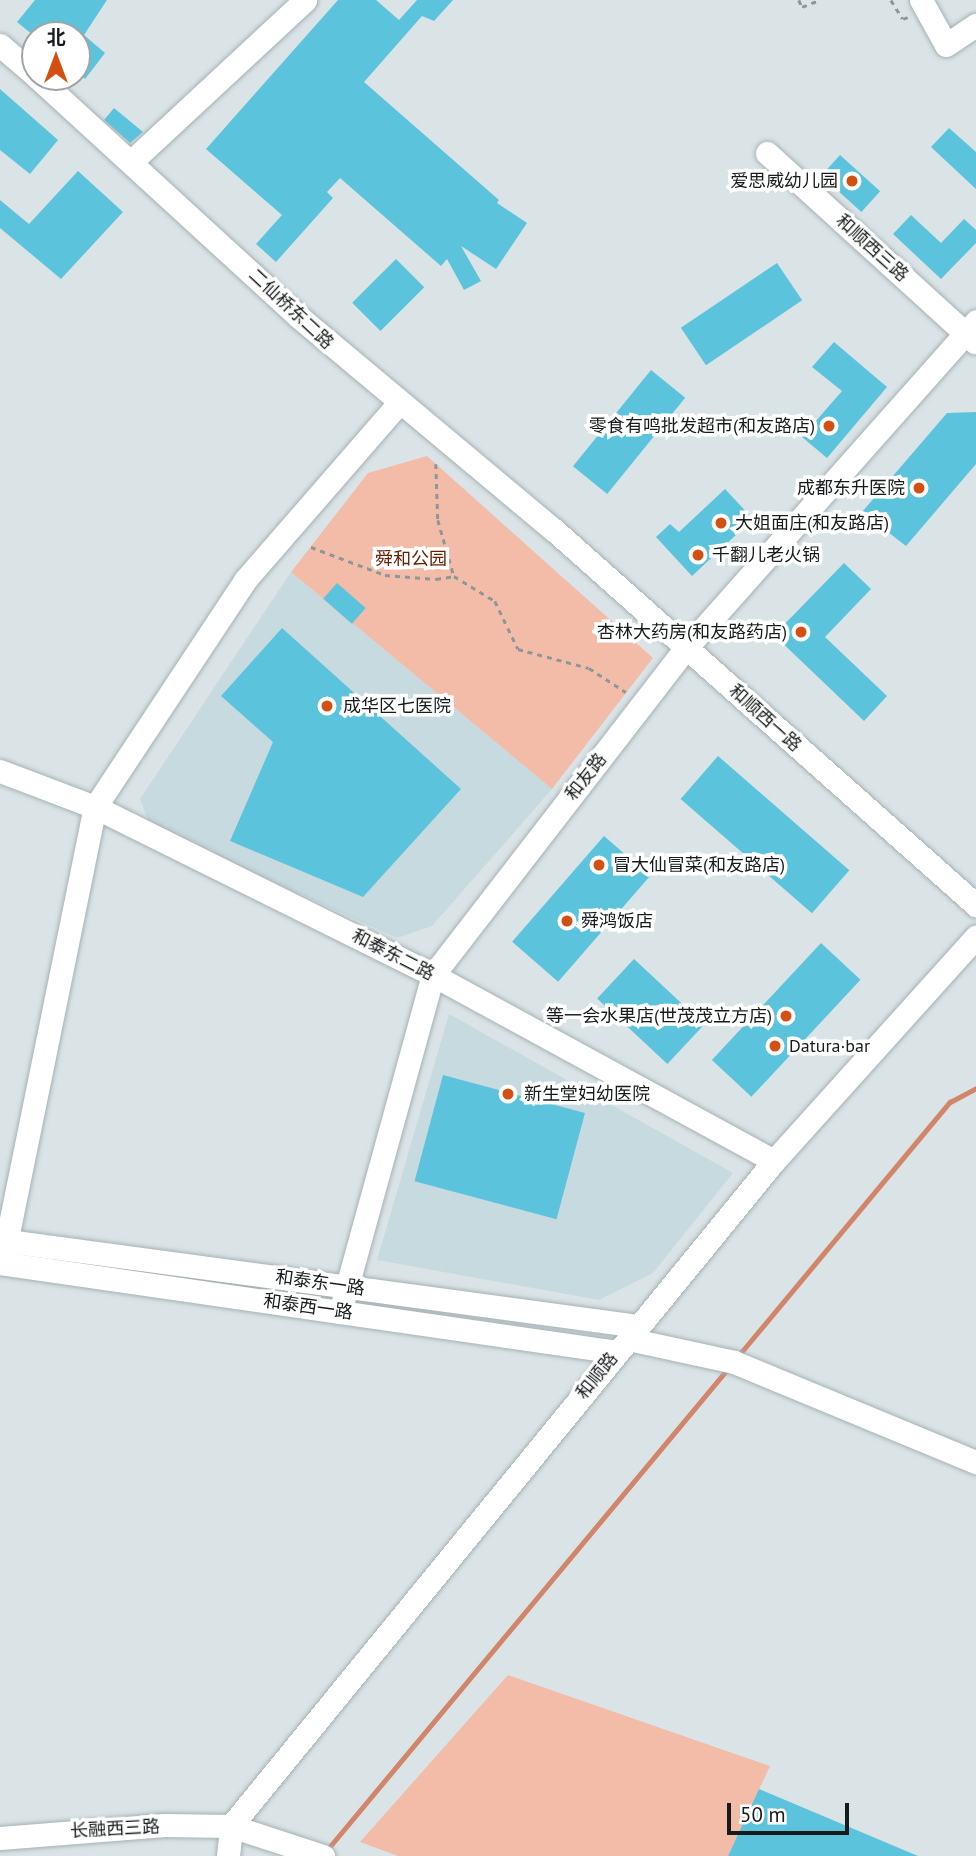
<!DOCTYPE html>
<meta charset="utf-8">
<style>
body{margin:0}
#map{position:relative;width:976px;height:1856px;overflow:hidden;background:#dae4e7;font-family:"PT Sans","Noto Sans SC",sans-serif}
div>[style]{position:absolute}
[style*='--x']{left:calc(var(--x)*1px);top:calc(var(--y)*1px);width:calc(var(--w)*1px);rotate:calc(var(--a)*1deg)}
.built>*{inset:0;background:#c7dadf}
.green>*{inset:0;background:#f2bca9}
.stream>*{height:5px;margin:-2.5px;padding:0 2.5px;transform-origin:2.5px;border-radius:2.5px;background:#d2856a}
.building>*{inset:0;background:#5cc3dd;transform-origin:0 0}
.path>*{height:2.5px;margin-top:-1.25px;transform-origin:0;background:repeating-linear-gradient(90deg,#8e9698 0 5px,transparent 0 10px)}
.roads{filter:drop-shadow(0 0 2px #a7b1b4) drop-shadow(0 0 2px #a7b1b4)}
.minor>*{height:23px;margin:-11.5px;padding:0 11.5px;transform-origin:11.5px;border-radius:11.5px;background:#fff}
.dots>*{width:19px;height:19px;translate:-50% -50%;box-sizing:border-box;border:4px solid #fff;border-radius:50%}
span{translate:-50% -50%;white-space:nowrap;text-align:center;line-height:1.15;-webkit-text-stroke:7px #fff;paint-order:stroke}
.poi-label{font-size:18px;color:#171b1c}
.right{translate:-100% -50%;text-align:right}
.left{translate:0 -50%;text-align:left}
.street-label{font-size:18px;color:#171b1c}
.park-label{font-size:18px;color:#672204}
.north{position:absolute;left:21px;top:21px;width:70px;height:70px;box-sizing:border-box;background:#fff;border:2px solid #a2a4a4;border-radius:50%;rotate:0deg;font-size:19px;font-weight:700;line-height:28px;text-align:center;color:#171b1c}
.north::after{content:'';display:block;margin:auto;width:24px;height:32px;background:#d44f12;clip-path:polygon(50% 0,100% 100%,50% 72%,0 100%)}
.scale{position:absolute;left:727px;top:1803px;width:122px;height:32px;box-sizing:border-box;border:4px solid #171b1c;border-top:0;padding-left:9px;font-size:21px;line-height:24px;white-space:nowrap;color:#171b1c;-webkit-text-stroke:5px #fff;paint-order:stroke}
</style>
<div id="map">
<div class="built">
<i style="clip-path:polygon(291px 572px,552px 789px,432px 926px,397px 938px,150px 826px,140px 799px)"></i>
<i style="clip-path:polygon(449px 1014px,733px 1173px,653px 1273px,599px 1300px,377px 1260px)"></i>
</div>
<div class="green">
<i style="clip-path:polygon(427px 456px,653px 658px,552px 789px,291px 572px,368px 473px)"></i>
<i style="clip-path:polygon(508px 1675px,770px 1766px,728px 1856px,398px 1856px,360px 1842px)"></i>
</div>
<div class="stream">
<i style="--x:738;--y:1356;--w:331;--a:-50.2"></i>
<i style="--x:950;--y:1102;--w:30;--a:-28"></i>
<i style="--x:326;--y:1851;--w:631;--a:-50.21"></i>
</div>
<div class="building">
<i style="clip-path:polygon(35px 0,107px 0,84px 35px,105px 53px,85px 79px,77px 72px,77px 35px,33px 35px,17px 22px)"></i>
<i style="clip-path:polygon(338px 0,376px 0,399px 20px,417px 0,453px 0,434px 21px,422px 16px,364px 82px,499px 200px,497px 203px,527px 223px,496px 269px,461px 246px,481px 281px,464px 290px,447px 259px,441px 266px,340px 178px,327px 192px,333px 198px,276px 262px,256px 244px,282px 215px,206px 149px)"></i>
<i style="clip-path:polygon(0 89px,58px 140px,30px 174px,0 150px)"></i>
<i style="clip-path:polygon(114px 108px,143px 132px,130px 143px,104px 120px)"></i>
<i style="clip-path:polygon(949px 128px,976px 152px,976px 189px,931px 147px)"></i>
<i style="left:840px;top:155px;width:54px;height:28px;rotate:42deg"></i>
<i style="clip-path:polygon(78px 171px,123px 212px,61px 279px,0 228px,0 200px,29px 224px)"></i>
<i style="clip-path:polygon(911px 215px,941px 243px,964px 219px,976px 230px,976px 243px,941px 279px,893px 234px)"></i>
<i style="left:396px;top:259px;width:40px;height:62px;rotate:45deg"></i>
<i style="left:777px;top:263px;width:45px;height:116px;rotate:56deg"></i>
<i style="clip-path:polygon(834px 342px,887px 387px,827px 458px,802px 437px,842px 391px,812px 367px)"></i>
<i style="left:651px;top:370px;width:44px;height:124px;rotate:39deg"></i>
<i style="clip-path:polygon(976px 412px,976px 464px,906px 546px,862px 512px,947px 413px)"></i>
<i style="clip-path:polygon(725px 489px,753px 519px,692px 576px,656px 537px,670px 524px,679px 532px)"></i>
<i style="clip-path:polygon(844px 563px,871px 589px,825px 637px,887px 696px,864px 721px,774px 635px)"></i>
<i style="left:337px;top:583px;width:38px;height:21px;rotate:41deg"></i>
<i style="clip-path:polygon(282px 628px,461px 789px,363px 897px,230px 841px,273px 742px,221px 696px)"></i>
<i style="left:718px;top:756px;width:174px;height:57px;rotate:41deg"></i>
<i style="left:604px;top:836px;width:61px;height:140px;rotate:41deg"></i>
<i style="left:821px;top:943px;width:54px;height:160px;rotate:43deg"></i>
<i style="left:634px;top:959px;width:96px;height:54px;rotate:43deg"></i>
<i style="left:443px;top:1075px;width:147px;height:110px;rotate:15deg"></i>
<i style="clip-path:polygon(759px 1789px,918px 1856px,728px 1856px)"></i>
</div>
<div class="path">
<i style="--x:799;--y:0;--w:8;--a:67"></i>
<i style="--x:802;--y:7;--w:18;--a:-22"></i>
<i style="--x:891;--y:0;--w:22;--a:58"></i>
<i style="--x:903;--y:19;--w:5;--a:-22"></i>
<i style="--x:436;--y:464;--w:56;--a:88"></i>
<i style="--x:438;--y:520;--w:58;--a:74.1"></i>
<i style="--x:454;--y:576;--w:48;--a:31.4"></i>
<i style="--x:495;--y:601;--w:53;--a:64.4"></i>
<i style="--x:518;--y:649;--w:73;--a:15"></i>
<i style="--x:589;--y:668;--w:44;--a:33"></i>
<i style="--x:311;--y:547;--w:79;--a:20.7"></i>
<i style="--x:385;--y:575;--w:51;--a:4.5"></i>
<i style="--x:436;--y:579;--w:18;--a:-9"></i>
</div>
<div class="roads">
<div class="minor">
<i style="--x:921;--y:0;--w:51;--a:60.9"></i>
<i style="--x:946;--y:45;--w:36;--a:-34"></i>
<i style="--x:0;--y:45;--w:46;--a:40.6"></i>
<i style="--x:37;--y:77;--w:355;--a:42.5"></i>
<i style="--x:299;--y:317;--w:332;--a:39.9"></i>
<i style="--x:554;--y:530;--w:565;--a:41.63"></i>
<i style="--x:767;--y:153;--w:281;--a:42.3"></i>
<i style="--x:133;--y:160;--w:235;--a:-42.9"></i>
<i style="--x:0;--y:771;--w:102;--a:20.8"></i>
<i style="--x:95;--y:807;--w:377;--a:26.4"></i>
<i style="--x:433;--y:975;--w:388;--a:28.6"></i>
<i style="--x:0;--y:1240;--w:645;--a:7.67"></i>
<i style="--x:0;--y:1263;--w:623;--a:8.21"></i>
<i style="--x:2;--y:1263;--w:465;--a:-78.5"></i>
<i style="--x:95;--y:807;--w:272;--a:-56.5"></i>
<i style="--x:245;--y:580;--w:233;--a:-49"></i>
<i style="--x:340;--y:1312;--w:350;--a:-74.6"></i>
<i style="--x:433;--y:975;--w:413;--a:-52.3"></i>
<i style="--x:686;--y:648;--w:437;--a:-48.4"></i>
<i style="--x:628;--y:1339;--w:108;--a:12.2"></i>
<i style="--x:734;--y:1362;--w:262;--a:22.5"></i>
<i style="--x:231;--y:1826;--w:859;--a:-50.77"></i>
<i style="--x:774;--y:1161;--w:302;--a:-48"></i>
<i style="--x:0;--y:1838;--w:165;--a:-4.5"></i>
<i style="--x:164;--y:1825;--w:67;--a:0.9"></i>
<i style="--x:231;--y:1826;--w:97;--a:18.1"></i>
<i style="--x:228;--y:1856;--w:30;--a:-84"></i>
</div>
</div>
<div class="dots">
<i style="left:852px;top:181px;background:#d44f12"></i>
<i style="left:829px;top:426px;background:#d44f12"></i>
<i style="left:919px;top:488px;background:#d44f12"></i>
<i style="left:721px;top:523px;background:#d44f12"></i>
<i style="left:698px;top:555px;background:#d44f12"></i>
<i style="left:801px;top:632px;background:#d44f12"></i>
<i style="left:327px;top:706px;background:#d44f12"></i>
<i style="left:599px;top:865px;background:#d44f12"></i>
<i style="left:567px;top:921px;background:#d44f12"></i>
<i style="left:786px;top:1016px;background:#d44f12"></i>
<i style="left:775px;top:1046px;background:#d44f12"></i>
<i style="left:508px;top:1094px;background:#d44f12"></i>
</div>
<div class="poi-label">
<span class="right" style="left:838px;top:181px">爱思威幼儿园</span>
<span class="right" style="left:815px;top:426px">零食有鸣批发超市(和友路店)</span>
<span class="right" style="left:905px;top:488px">成都东升医院</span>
<span class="left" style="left:735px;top:523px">大姐面庄(和友路店)</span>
<span class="left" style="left:712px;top:555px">千翻儿老火锅</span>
<span class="right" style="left:787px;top:632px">杏林大药房(和友路药店)</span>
<span class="left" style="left:343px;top:706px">成华区七医院</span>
<span class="left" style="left:613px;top:865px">冒大仙冒菜(和友路店)</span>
<span class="left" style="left:581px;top:921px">舜鸿饭店</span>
<span class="right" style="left:772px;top:1016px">等一会水果店(世茂茂立方店)</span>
<span class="left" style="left:789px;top:1046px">Datura·bar</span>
<span class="left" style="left:524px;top:1094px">新生堂妇幼医院</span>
</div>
<div class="street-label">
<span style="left:872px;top:248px;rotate:42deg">和顺西三路</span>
<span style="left:291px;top:309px;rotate:43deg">二仙桥东二路</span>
<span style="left:765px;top:718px;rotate:42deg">和顺西一路</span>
<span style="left:586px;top:777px;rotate:-52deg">和友路</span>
<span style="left:393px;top:955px;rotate:27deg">和泰东二路</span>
<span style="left:320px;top:1283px;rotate:8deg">和泰东一路</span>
<span style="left:308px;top:1307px;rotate:8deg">和泰西一路</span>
<span style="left:597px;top:1376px;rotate:-51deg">和顺路</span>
<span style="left:115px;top:1829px;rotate:-3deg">长融西三路</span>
</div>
<div class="park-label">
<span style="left:411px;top:559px">舜和公园</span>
</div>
<div class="north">北</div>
<div class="scale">50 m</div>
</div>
